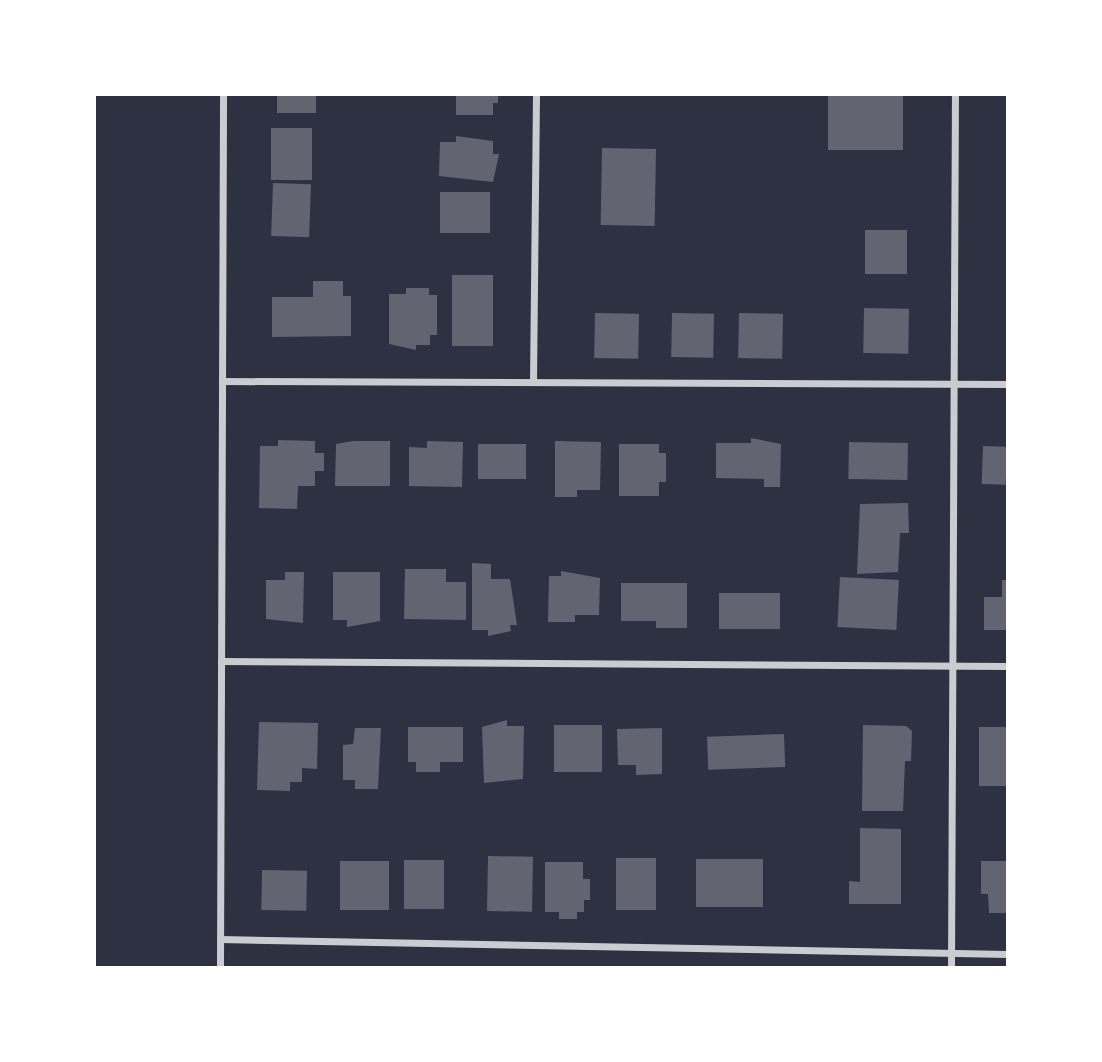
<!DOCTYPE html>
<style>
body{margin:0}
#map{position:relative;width:1102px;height:1062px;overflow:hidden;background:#2d3142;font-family:Arial,sans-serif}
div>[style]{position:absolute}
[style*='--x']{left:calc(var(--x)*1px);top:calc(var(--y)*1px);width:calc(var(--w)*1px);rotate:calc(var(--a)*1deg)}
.building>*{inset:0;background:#626471;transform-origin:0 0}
.minor>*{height:7px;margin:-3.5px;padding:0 3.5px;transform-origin:3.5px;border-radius:3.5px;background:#caccd0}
span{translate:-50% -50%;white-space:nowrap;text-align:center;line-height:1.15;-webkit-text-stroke:7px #fff;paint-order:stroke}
.frame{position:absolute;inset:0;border:96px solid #fff;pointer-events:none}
</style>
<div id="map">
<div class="building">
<i style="left:277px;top:94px;width:39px;height:19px"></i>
<i style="clip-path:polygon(456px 94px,498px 94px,498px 103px,493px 103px,493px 115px,456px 115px)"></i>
<i style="left:828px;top:94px;width:75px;height:56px"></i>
<i style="left:271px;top:128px;width:41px;height:52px"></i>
<i style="clip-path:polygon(456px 136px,493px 141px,493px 154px,499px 154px,493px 182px,439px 176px,440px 142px,456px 142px)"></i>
<i style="left:602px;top:148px;width:54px;height:77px;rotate:1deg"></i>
<i style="left:273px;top:183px;width:38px;height:53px;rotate:2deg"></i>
<i style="left:440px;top:192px;width:50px;height:41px"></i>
<i style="left:907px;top:230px;width:44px;height:42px;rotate:90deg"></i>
<i style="left:452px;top:275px;width:41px;height:71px"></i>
<i style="clip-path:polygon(313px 281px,343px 281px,343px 296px,351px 296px,351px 336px,272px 337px,272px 297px,313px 297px)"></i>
<i style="clip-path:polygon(406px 288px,429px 288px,429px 295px,437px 295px,437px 335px,430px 335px,430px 345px,416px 345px,416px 350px,389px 344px,389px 294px,406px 294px)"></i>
<i style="left:864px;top:308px;width:45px;height:45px;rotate:1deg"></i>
<i style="left:595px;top:313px;width:44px;height:45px;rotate:1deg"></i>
<i style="left:672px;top:313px;width:42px;height:44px;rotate:1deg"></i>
<i style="left:739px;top:313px;width:44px;height:45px;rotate:1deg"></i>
<i style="clip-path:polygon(751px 438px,781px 444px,780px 487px,764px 487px,764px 479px,716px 478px,716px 443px,751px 443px)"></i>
<i style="clip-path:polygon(278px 440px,315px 441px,315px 453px,324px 453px,324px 471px,315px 471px,315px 486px,298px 486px,297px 509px,259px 508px,260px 446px,278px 446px)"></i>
<i style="clip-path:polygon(353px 441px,390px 441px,390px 486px,335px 486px,336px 444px)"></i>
<i style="clip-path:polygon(427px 441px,463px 442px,462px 487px,409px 486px,409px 447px,427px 448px)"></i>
<i style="clip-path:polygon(555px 441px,601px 442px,600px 490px,577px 490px,577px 497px,555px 497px)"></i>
<i style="left:849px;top:442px;width:59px;height:37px;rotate:1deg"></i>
<i style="left:478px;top:444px;width:48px;height:35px"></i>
<i style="clip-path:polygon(619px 444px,659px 444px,659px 453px,666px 453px,666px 482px,659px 482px,659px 496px,619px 496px)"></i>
<i style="left:983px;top:446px;width:24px;height:38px;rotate:2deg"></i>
<i style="clip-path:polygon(908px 503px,909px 533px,900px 533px,898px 572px,857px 574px,860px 504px)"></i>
<i style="clip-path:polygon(472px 563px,491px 564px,491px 579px,510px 579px,517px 625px,510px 625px,511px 631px,488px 636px,488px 630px,472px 630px)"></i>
<i style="clip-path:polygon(405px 569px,446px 569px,446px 582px,466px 582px,466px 620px,404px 619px)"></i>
<i style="clip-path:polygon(561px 571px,600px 578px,599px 615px,575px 615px,575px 622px,548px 622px,549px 576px,561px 576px)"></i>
<i style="clip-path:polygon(285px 572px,304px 572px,303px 623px,266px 619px,266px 580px,285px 580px)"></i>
<i style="clip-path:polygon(333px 572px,380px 572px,380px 621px,347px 627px,347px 620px,333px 620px)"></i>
<i style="left:840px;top:577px;width:59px;height:50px;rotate:3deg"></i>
<i style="clip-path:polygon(1002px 580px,1007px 580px,1007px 630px,984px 630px,984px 597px,1002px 597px)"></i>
<i style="clip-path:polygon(621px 583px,687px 583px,687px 628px,656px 628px,656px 621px,621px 621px)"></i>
<i style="left:719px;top:593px;width:61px;height:36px"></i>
<i style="clip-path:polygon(507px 720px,507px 726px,524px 726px,523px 779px,484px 783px,482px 727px)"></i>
<i style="clip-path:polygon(259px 722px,318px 723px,317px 769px,302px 768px,302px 782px,290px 782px,290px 791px,257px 790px)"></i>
<i style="left:554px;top:725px;width:48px;height:47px"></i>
<i style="clip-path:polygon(863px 725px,906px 726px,912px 731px,911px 761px,905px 761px,903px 811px,862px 811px)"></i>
<i style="clip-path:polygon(408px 727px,463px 727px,463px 762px,440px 762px,440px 772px,416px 772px,416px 762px,408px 762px)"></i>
<i style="left:979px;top:727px;width:28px;height:59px"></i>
<i style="clip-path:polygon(355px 728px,381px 728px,378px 789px,355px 789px,355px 780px,343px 780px,343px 745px,353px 744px)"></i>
<i style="clip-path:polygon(662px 728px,662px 774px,636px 775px,636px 765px,618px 765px,617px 729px)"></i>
<i style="left:784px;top:734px;width:33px;height:77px;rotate:88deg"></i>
<i style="clip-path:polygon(860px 828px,901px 829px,901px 904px,849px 904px,849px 881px,860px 882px)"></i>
<i style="left:488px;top:856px;width:45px;height:55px;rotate:1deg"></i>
<i style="left:616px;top:858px;width:40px;height:52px"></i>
<i style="left:696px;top:859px;width:67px;height:48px"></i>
<i style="left:404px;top:860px;width:40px;height:49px"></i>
<i style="left:340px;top:861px;width:49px;height:49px"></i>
<i style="clip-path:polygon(981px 861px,1007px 861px,1007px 913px,989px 913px,988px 894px,981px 894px)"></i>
<i style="clip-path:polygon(545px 862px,583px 862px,583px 879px,590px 879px,590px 900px,584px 900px,584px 912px,577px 912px,577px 919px,559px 919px,559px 912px,545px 912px)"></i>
<i style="left:262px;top:870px;width:45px;height:40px;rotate:1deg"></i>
</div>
<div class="minor">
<i style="--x:222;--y:381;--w:785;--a:0.22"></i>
<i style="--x:533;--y:382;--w:288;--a:-89.4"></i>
<i style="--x:221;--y:661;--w:786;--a:0.36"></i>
<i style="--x:220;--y:939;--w:787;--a:1.09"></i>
<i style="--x:220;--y:968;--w:874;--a:-89.8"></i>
<i style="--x:951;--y:968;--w:874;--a:-89.74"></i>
</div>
<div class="frame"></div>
</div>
